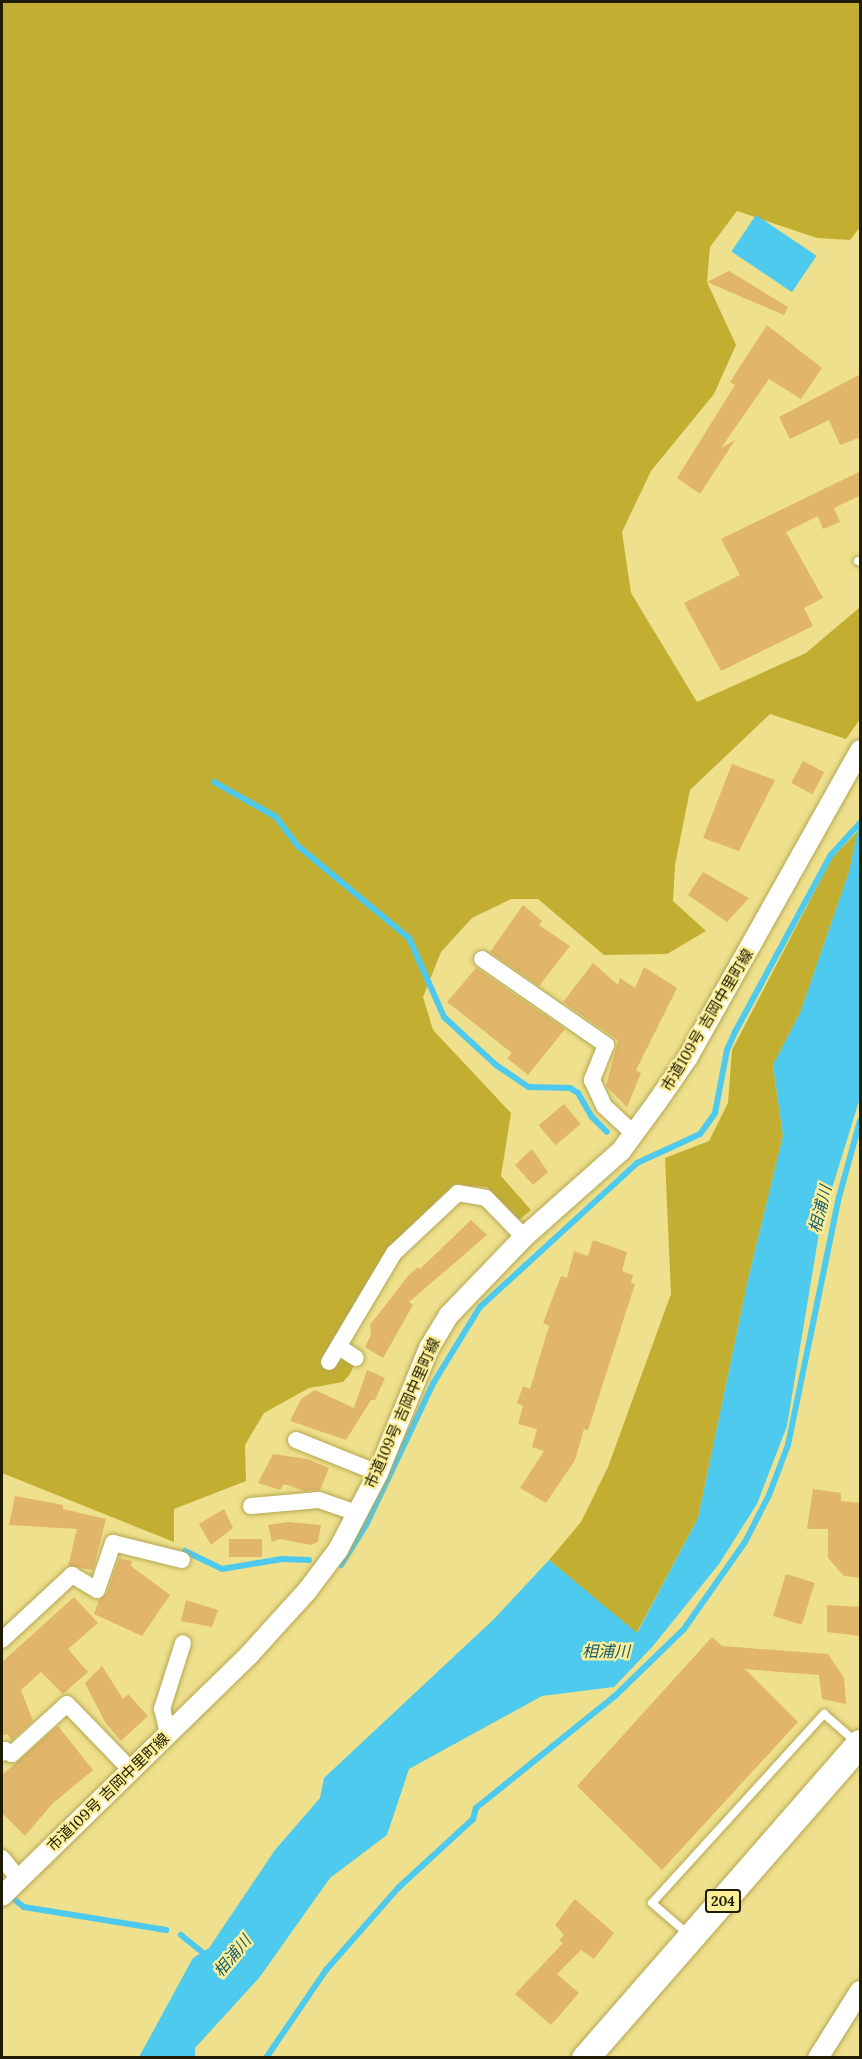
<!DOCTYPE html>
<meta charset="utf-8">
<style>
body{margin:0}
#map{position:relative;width:862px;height:2059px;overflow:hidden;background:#eee08c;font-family:Lora,"Noto Sans JP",serif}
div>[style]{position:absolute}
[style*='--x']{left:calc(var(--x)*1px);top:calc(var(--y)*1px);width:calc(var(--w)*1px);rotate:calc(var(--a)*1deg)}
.green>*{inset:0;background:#c2af32}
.water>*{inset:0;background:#4dcaee;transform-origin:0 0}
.stream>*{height:6px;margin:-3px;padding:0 3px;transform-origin:3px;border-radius:3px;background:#4dcaee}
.building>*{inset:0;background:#e1b66a;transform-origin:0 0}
.roads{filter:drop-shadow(0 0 2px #b4a653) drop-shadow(0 0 2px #b4a653)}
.service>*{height:8px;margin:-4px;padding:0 4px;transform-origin:4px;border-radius:4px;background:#fff}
.minor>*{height:16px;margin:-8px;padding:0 8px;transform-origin:8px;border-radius:8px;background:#fff}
.tertiary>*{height:20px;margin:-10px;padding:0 10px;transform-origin:10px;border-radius:10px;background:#fff}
.trunk>*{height:27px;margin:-13.5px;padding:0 13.5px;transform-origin:13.5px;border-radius:13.5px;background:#fff}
span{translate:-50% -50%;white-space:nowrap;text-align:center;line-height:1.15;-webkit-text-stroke:4.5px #fbee99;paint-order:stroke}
.shield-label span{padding:2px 4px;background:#fbee99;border:2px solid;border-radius:4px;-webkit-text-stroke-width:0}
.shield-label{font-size:14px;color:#1f1b02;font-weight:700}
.street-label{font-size:15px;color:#1f1b02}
.water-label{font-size:16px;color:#175c6f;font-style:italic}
.frame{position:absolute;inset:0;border:3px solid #1f1b02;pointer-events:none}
</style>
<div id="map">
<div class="green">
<i style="clip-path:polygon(2px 2px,860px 2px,860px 227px,850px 240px,817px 238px,737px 211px,710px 247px,707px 282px,736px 345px,714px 394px,651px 471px,622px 532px,631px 593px,697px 702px,806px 653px,860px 607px,860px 719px,846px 739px,770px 714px,690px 790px,675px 865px,673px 901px,706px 931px,667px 954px,604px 955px,538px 899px,511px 899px,472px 918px,441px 952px,423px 997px,433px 1030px,511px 1113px,501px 1176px,531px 1210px,518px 1221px,487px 1187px,453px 1185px,390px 1247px,339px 1361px,343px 1359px,354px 1365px,350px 1374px,343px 1382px,309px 1388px,264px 1413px,245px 1445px,246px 1481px,174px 1509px,174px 1542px,2px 1473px)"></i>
<i style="clip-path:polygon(858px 831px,849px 872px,800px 1013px,773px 1065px,783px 1136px,749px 1275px,698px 1518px,636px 1634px,549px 1560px,581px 1522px,608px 1467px,671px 1294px,665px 1158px,709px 1141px,728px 1103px,732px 1050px,832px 858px)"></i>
</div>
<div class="water">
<i style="left:756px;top:215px;width:73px;height:44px;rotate:34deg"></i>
<i style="clip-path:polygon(860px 819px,860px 1098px,820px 1227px,787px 1426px,757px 1504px,719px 1564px,653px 1646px,614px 1687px,542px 1696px,409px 1769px,387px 1835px,330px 1878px,259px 1978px,195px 2048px,195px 2057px,139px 2057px,193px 1958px,209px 1948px,275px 1850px,320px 1798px,324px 1778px,494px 1619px,549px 1560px,637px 1633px,698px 1518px,749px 1275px,783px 1136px,773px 1065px,800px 1013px,849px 872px)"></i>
</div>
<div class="stream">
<i style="--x:214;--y:782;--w:71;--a:29.4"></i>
<i style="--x:276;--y:817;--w:36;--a:53"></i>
<i style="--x:298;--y:846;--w:144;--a:39.7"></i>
<i style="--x:409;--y:938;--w:86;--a:66.1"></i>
<i style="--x:444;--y:1017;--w:71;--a:42.7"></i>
<i style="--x:496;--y:1065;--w:40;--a:34"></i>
<i style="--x:529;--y:1087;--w:41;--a:1.4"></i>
<i style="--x:570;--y:1088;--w:9;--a:32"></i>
<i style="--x:578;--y:1093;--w:28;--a:60"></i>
<i style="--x:592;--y:1117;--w:21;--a:45"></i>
<i style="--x:185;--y:1551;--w:41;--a:25.9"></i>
<i style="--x:222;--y:1569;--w:61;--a:-9.5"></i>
<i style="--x:282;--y:1559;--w:27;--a:2"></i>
<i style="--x:341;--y:1565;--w:47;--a:-58"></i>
<i style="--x:366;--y:1525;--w:158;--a:-64.6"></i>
<i style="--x:434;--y:1382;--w:88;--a:-58.5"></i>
<i style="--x:480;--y:1307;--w:213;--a:-42.5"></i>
<i style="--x:637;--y:1163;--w:69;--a:-24.7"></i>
<i style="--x:700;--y:1134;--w:26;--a:-54"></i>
<i style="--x:715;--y:1113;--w:64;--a:-79.2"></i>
<i style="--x:727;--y:1050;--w:20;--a:-66"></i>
<i style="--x:735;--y:1032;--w:200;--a:-61.6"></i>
<i style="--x:830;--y:856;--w:45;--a:-47.7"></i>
<i style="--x:15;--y:1900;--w:11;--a:38"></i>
<i style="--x:24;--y:1907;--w:144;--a:9.2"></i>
<i style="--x:181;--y:1935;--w:35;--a:39"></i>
<i style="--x:266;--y:2058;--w:107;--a:-55.7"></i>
<i style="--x:326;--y:1970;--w:109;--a:-48.7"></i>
<i style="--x:398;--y:1888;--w:102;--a:-42.6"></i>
<i style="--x:473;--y:1819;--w:11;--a:-75"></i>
<i style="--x:476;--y:1808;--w:179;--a:-38.9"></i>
<i style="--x:615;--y:1696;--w:96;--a:-44.2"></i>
<i style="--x:684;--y:1629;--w:106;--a:-55"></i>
<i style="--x:745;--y:1542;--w:53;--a:-62.9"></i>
<i style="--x:769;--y:1495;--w:53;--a:-69.2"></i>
<i style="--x:788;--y:1445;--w:253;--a:-78.4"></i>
<i style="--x:839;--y:1197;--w:79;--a:-74.6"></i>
</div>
<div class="building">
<i style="clip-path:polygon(729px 271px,788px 307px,784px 315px,707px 282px)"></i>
<i style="clip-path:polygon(767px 325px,822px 368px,801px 399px,769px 379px,721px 448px,735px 440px,700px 494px,677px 478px,735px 385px,730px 382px)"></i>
<i style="clip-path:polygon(861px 374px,861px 437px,840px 445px,829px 420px,790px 439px,779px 417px)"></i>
<i style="clip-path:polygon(861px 471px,861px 495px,834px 508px,840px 522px,823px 529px,818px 516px,786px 532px,823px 598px,804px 608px,813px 626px,721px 671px,684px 603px,740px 575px,721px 539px)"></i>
<i style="left:803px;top:761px;width:24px;height:25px;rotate:28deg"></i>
<i style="clip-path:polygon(732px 764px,775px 780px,739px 851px,703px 838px)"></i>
<i style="clip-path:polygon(703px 872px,749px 898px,727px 922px,688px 895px)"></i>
<i style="clip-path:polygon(523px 905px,542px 921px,539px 925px,570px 946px,539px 986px,490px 952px)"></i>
<i style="clip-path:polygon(593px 963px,618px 985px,620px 978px,635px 988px,644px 967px,677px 988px,636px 1070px,641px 1073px,627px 1107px,606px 1086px,618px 1040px,563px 1002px)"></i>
<i style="clip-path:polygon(476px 968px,565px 1029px,528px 1075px,507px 1058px,512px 1053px,447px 1002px)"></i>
<i style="left:564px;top:1104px;width:26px;height:33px;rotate:50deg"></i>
<i style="clip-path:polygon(532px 1149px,548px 1172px,533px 1185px,515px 1165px)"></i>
<i style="clip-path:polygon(471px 1220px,487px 1235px,409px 1302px,413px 1305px,383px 1358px,365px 1347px,371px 1335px,370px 1325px,408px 1276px,418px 1267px,420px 1269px)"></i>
<i style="clip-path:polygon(593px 1240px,627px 1252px,622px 1271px,633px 1275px,631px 1283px,635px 1284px,588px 1430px,584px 1429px,575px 1460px,546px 1503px,520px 1488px,544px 1451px,532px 1447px,537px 1429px,518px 1424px,523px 1406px,517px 1403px,523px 1386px,530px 1389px,549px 1326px,543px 1323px,561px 1276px,567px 1278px,574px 1251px,588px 1256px)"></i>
<i style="clip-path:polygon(367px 1370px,385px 1378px,375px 1400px,371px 1400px,346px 1440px,290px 1421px,301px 1399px,315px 1390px,354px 1408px)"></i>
<i style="clip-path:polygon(273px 1454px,307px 1459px,329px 1468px,320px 1490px,304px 1491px,284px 1484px,280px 1490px,258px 1483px)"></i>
<i style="clip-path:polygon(813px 1489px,841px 1493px,841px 1501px,861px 1503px,861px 1578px,844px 1576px,828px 1558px,828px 1529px,807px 1529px)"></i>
<i style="clip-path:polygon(15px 1496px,63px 1505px,63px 1509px,106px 1519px,93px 1570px,68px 1566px,77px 1529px,9px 1525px)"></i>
<i style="clip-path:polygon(224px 1509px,233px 1528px,211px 1545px,199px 1524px)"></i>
<i style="clip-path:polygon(288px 1522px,321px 1525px,318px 1542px,310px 1545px,280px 1539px,272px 1542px,268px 1525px)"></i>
<i style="left:262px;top:1539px;width:18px;height:33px;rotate:90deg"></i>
<i style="clip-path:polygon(119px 1558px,132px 1561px,131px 1566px,170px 1595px,142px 1636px,94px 1614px,99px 1600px,107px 1593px)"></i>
<i style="left:786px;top:1574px;width:30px;height:44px;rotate:17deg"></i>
<i style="clip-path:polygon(74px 1597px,98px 1623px,68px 1649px,88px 1672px,63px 1694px,41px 1672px,21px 1690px,33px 1721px,12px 1740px,7px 1734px,2px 1736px,2px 1662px)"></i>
<i style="clip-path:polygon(186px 1600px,218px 1610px,212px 1627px,181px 1621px)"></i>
<i style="clip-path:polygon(827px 1605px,861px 1607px,861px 1636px,827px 1632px)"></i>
<i style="clip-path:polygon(712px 1637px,722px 1646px,828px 1654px,844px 1678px,846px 1704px,822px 1699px,819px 1675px,745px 1669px,798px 1722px,662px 1870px,577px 1786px)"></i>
<i style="clip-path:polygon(102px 1666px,123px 1699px,128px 1694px,148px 1716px,121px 1741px,105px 1722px,85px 1683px)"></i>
<i style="clip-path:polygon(58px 1726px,93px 1770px,52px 1804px,25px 1836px,2px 1813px,2px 1775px)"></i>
<i style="clip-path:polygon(575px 1899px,614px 1933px,594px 1959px,581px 1950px,557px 1974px,579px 1993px,551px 2025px,515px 1994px,563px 1943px,559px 1940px,564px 1935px,555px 1925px)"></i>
</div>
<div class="roads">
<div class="service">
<i style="--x:858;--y:561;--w:2;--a:27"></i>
<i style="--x:689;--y:1935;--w:49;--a:-139.1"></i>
<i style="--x:652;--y:1903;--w:256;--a:-47.7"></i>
<i style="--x:824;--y:1714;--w:43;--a:41.2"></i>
</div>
<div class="minor">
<i style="--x:482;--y:959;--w:151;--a:34.7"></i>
<i style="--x:606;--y:1045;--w:38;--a:112"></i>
<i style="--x:592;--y:1080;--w:29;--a:65"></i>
<i style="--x:604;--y:1106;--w:41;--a:43"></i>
<i style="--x:339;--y:1347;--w:20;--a:33"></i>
<i style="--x:329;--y:1362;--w:127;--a:-59.2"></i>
<i style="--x:394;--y:1253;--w:88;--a:-43.2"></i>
<i style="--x:458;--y:1193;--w:28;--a:10"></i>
<i style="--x:486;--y:1198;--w:54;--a:45.7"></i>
<i style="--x:296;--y:1440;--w:88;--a:21.9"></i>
<i style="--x:251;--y:1506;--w:68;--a:-5"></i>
<i style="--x:319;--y:1500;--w:39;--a:19"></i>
<i style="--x:2;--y:1640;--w:96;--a:-42.9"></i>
<i style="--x:72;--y:1575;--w:29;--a:31"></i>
<i style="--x:97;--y:1590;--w:50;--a:-71.2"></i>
<i style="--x:113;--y:1543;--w:71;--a:13.8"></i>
<i style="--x:168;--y:1734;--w:26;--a:-103"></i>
<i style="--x:162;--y:1709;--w:69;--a:-72.3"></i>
<i style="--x:2;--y:1753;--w:4;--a:-45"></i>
<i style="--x:5;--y:1750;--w:8;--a:30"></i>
<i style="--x:12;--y:1754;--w:74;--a:-42.3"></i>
<i style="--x:67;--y:1704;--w:92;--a:45.9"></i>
<i style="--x:2;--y:1858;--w:27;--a:51"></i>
</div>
<div class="tertiary">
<i style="--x:2;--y:1896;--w:345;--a:-44.3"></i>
<i style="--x:249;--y:1655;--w:86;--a:-47.8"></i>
<i style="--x:307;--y:1591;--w:51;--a:-52.9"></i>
<i style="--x:338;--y:1550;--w:87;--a:-62.5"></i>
<i style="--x:378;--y:1473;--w:135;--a:-67.8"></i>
<i style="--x:429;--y:1348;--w:39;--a:-59"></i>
<i style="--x:449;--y:1315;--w:108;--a:-46.1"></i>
<i style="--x:524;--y:1237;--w:130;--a:-41.6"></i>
<i style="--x:621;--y:1151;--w:61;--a:-53.7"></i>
<i style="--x:657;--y:1102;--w:55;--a:-55.4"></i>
<i style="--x:688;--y:1057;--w:352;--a:-60.7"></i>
<i style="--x:818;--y:2058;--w:79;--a:-57.9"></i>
</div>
<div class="trunk">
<i style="--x:585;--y:2058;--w:418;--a:-48.9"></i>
</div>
</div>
<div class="shield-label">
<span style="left:723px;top:1901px">204</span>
</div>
<div class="street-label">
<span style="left:707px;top:1020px;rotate:-59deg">市道109号 吉岡中里町線</span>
<span style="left:402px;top:1413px;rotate:-66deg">市道109号 吉岡中里町線</span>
<span style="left:108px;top:1792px;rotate:-44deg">市道109号 吉岡中里町線</span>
</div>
<div class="water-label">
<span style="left:820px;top:1209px;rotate:-76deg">相浦川</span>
<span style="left:606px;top:1651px">相浦川</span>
<span style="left:232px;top:1956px;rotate:-50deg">相浦川</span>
</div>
<div class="frame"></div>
</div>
